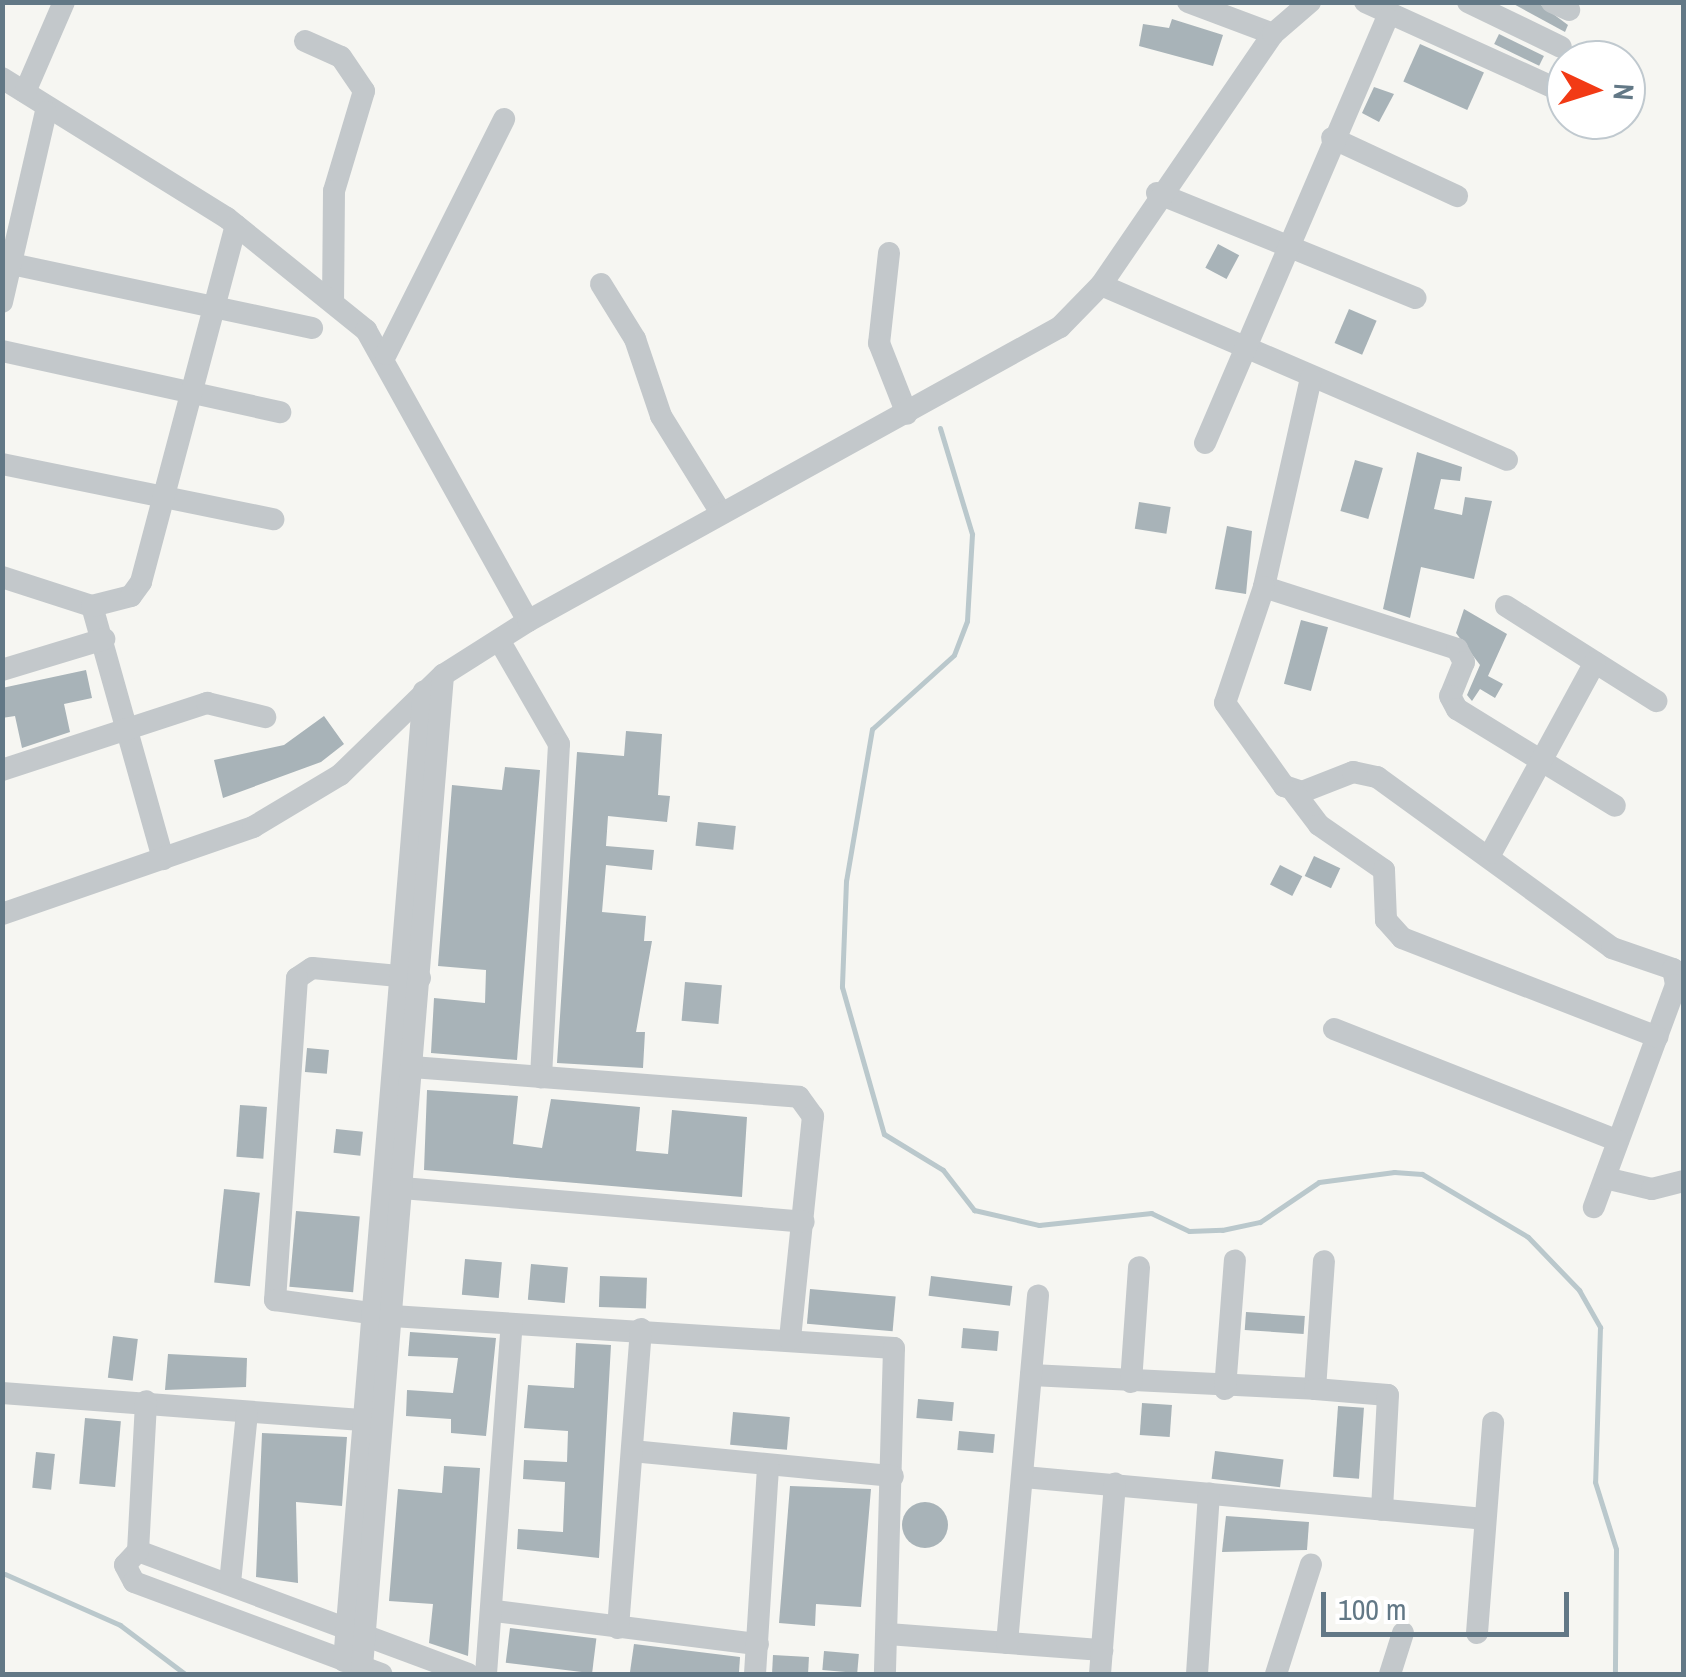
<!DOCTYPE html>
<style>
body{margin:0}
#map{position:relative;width:1686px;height:1677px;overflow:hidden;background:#f6f6f2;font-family:"Archivo Narrow",sans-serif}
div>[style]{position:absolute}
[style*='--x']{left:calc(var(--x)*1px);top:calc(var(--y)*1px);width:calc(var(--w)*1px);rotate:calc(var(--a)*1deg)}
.stream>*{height:5px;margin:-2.5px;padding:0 2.5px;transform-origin:2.5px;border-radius:2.5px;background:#bac8cc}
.building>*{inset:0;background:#a8b3b8;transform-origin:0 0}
.round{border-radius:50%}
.minor>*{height:22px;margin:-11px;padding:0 11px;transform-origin:11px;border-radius:11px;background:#c3c8cb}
span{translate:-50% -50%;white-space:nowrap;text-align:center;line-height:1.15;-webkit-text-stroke:10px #fff;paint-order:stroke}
.frame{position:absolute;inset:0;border:5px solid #627886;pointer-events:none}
.north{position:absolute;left:1546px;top:40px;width:100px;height:100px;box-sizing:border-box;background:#fff;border:2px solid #c0c9cf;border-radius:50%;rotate:94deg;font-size:28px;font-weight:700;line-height:40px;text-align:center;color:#627886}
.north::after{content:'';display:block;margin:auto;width:35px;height:45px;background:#f23a15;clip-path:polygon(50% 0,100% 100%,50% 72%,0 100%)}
.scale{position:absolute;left:1321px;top:1592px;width:248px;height:45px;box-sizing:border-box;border:5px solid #627886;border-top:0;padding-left:12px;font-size:30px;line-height:35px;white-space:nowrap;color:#627886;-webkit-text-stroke:8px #fff;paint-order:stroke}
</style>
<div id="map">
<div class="stream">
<i style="--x:940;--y:428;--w:111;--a:73.2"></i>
<i style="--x:972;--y:534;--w:87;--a:93.3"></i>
<i style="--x:967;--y:621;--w:36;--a:111"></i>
<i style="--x:954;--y:655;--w:110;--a:137.9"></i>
<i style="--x:872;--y:729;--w:154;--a:99.7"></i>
<i style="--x:846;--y:881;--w:106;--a:92.2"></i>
<i style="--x:842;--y:987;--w:153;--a:74.1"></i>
<i style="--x:884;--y:1134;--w:69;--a:31.4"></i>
<i style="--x:943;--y:1170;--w:51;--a:52.2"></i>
<i style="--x:974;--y:1210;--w:67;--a:13"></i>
<i style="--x:1039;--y:1225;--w:113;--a:-6.1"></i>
<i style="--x:1151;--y:1213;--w:42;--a:25.3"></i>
<i style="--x:1189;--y:1231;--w:33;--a:-2"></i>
<i style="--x:1222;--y:1230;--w:39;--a:-12"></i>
<i style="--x:1260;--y:1222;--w:71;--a:-34.1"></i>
<i style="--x:1319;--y:1182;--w:76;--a:-7.6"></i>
<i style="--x:1394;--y:1172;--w:28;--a:4"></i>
<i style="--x:1422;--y:1174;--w:123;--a:30.7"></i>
<i style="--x:1528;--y:1237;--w:74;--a:46.1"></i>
<i style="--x:1579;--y:1290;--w:43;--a:60.4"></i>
<i style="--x:1600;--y:1327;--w:155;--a:91.8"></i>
<i style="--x:1595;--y:1482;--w:70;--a:72.6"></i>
<i style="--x:1616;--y:1549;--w:125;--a:90.5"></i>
<i style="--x:5;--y:1574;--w:126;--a:23.9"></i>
<i style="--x:120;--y:1625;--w:81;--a:37"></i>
</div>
<div class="building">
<i style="clip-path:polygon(1510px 2px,1537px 2px,1568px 25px,1565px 32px)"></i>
<i style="clip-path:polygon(1172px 19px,1223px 35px,1213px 66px,1139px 46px,1143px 24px,1169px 28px)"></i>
<i style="left:1499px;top:34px;width:50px;height:11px;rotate:26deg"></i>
<i style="left:1420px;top:44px;width:70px;height:41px;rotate:24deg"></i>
<i style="clip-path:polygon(1374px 87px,1394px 94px,1379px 122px,1362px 113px)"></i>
<i style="left:1218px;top:244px;width:24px;height:27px;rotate:28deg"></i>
<i style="left:1349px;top:309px;width:30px;height:37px;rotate:23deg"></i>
<i style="clip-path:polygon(1417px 452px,1462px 467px,1460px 481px,1441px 479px,1434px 509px,1462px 515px,1465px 497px,1492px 501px,1474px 579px,1421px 567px,1410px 618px,1383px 609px)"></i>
<i style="left:1355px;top:460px;width:29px;height:53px;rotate:16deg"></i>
<i style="left:1139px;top:502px;width:32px;height:27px;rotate:9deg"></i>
<i style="clip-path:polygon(1227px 526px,1252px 531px,1246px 594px,1215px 589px)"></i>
<i style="clip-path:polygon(1464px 609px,1507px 634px,1488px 676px,1503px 684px,1495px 698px,1480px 689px,1472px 701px,1467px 695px,1480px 665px,1456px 633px)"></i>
<i style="left:1301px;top:620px;width:28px;height:66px;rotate:15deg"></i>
<i style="clip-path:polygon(86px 670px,92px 698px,64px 704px,70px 732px,22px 748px,15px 716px,2px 718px,2px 688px)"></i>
<i style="clip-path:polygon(324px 716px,344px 744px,321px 762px,223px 798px,214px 760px,284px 745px)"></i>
<i style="clip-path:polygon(626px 731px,662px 734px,658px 795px,670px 796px,667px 822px,608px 816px,606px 846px,654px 850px,652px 870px,606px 865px,602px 912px,646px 916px,644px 941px,652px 941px,636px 1032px,645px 1032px,643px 1068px,557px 1063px,577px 752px,624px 756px)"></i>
<i style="clip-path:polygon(505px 767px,540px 770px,517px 1060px,431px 1053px,434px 998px,485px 1003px,486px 970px,438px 966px,452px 785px,502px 790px)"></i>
<i style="left:698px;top:822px;width:38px;height:24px;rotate:6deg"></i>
<i style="left:1314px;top:856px;width:29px;height:22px;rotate:25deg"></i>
<i style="left:1280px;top:865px;width:25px;height:22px;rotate:27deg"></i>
<i style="left:685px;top:982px;width:37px;height:39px;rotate:5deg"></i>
<i style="left:307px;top:1048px;width:22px;height:24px;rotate:5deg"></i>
<i style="clip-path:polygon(427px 1090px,518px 1096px,513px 1144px,542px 1148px,551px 1099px,640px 1107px,636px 1151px,668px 1154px,672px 1110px,747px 1117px,742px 1197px,424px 1170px)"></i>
<i style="left:240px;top:1105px;width:27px;height:52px;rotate:4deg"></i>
<i style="left:336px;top:1129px;width:27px;height:24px;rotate:6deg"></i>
<i style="left:224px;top:1189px;width:36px;height:94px;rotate:6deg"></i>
<i style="left:296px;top:1211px;width:64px;height:76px;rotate:5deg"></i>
<i style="left:465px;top:1259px;width:37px;height:36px;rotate:5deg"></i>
<i style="left:531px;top:1264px;width:37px;height:36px;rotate:5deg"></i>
<i style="left:600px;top:1276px;width:47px;height:31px;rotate:2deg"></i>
<i style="left:931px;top:1276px;width:82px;height:20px;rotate:7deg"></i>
<i style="left:810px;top:1289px;width:86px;height:35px;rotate:5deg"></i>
<i style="left:1246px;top:1312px;width:59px;height:18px;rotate:4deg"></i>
<i style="left:963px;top:1328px;width:36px;height:20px;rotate:5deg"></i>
<i style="clip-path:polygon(410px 1332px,496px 1338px,486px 1436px,451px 1433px,451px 1419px,406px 1416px,407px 1390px,453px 1393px,458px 1358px,408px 1356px)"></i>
<i style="left:113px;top:1336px;width:25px;height:42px;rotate:7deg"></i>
<i style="clip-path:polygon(576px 1343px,611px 1345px,599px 1558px,517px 1549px,518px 1529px,563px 1532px,565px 1482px,523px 1479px,524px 1460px,567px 1462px,568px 1431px,524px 1428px,528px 1385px,574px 1388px)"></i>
<i style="clip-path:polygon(168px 1354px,247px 1358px,246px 1387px,165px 1390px)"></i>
<i style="left:918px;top:1399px;width:36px;height:19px;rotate:5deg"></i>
<i style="left:1142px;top:1403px;width:30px;height:32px;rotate:4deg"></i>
<i style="left:1338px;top:1406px;width:26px;height:71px;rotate:4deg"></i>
<i style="left:733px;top:1412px;width:57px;height:33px;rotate:5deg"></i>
<i style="left:85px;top:1418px;width:36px;height:66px;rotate:5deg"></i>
<i style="left:959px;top:1431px;width:36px;height:19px;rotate:5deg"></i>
<i style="clip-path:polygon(262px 1433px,347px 1437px,342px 1506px,296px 1502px,298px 1583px,256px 1577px)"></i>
<i style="left:1215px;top:1451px;width:69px;height:28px;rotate:7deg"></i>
<i style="left:36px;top:1452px;width:19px;height:36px;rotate:6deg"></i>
<i style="clip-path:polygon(444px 1466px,480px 1468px,468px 1656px,429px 1643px,433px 1604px,389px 1601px,398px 1489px,442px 1493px)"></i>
<i style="clip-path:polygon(790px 1486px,871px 1489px,861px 1607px,816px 1604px,815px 1626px,779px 1623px)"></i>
<i class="round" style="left:902px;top:1502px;width:46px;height:46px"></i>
<i style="clip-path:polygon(1226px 1516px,1309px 1522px,1307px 1550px,1222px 1552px)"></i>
<i style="left:510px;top:1628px;width:87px;height:35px;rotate:7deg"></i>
<i style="clip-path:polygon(634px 1644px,740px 1657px,739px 1672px,630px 1672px)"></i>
<i style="left:824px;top:1651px;width:35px;height:19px;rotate:5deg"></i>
<i style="left:773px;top:1655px;width:36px;height:19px;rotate:3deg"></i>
</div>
<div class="minor">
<i style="--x:1188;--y:2;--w:91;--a:20.6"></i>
<i style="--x:1365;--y:2;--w:205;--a:24.4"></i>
<i style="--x:1468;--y:2;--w:103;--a:25.8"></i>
<i style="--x:1552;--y:2;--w:19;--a:25"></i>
<i style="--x:305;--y:41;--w:39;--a:24"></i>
<i style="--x:341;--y:57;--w:41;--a:55.9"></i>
<i style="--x:364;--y:91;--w:104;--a:106.7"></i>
<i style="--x:334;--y:191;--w:107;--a:90.5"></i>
<i style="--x:2;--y:78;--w:265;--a:31.9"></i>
<i style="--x:227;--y:218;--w:179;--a:38.9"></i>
<i style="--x:366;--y:330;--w:333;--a:60.9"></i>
<i style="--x:25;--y:92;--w:98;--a:-66.6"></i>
<i style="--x:1332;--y:138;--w:138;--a:24.9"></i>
<i style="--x:1157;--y:193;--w:279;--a:22.1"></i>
<i style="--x:889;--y:253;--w:91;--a:96.3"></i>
<i style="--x:879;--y:343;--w:76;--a:68.5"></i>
<i style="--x:2;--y:262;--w:317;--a:12"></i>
<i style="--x:601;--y:284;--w:65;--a:58.3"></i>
<i style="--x:635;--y:339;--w:81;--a:71.3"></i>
<i style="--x:661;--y:416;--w:112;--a:58.2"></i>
<i style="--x:1101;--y:285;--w:442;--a:23.3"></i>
<i style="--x:2;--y:302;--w:195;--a:-77"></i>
<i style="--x:2;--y:351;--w:285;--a:12.4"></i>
<i style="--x:386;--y:354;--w:263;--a:-63.3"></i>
<i style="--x:1311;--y:378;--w:214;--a:102.7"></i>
<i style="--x:1264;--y:587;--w:203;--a:17.8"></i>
<i style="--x:1457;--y:649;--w:15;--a:62"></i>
<i style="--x:1464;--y:662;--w:37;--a:112"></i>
<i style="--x:1450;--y:696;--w:15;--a:62"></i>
<i style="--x:1457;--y:709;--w:185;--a:31.5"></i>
<i style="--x:1205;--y:443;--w:462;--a:-66.8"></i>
<i style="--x:2;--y:464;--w:277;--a:11.5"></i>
<i style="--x:2;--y:577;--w:95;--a:17.9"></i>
<i style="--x:92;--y:606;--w:263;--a:74.3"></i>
<i style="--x:1264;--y:587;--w:122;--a:108.6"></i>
<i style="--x:1225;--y:703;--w:102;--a:54.6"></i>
<i style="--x:1284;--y:786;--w:19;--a:18"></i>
<i style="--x:1302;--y:792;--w:55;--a:-21.4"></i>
<i style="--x:1353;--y:772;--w:25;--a:12"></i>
<i style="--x:1377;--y:777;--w:291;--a:36"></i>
<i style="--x:1612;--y:948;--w:65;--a:19"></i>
<i style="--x:1673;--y:969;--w:16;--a:79"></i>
<i style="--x:1676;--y:985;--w:237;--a:110.3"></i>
<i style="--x:92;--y:606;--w:40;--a:-14.4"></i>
<i style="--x:131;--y:596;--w:17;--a:-54"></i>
<i style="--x:141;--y:582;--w:369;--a:-75.1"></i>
<i style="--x:1506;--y:606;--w:178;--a:32.3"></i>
<i style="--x:499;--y:640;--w:120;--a:60"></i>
<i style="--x:559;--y:744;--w:334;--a:93.1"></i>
<i style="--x:2;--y:670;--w:107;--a:-16.9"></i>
<i style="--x:2;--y:770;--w:216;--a:-18.1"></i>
<i style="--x:207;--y:703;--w:60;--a:13.6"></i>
<i style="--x:1294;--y:792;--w:41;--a:52.9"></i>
<i style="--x:1319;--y:825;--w:79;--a:34.7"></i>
<i style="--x:1384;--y:870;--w:50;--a:87.7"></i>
<i style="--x:1386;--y:920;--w:24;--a:48"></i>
<i style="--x:1402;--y:938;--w:274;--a:21.2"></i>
<i style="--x:1491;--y:853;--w:217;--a:-61.4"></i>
<i style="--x:2;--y:914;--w:266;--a:-19.1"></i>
<i style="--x:253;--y:827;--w:101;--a:-30.9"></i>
<i style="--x:340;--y:775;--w:144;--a:-44.2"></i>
<i style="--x:443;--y:675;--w:101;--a:-32.4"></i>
<i style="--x:528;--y:621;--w:608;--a:-28.93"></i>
<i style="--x:1060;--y:327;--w:59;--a:-45.7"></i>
<i style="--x:1101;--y:285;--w:304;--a:-55.6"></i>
<i style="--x:1273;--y:34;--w:49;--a:-40.9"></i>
<i style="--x:420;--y:978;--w:108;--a:-174.7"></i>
<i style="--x:312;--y:968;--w:18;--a:146"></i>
<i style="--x:297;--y:978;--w:323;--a:93.9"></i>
<i style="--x:275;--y:1300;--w:118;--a:7.8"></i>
<i style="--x:392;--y:1316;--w:503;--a:3.65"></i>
<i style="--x:894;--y:1348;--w:326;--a:91.6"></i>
<i style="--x:1334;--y:1029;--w:305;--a:21.5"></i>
<i style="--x:412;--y:1067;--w:388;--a:4.4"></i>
<i style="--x:799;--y:1097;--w:24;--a:54"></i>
<i style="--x:813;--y:1116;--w:225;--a:95.9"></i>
<i style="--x:1605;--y:1178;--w:48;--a:13.2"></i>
<i style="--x:1652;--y:1189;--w:33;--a:-14"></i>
<i style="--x:402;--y:1188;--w:403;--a:4.8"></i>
<i style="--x:1031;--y:1375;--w:284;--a:2.8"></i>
<i style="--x:1315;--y:1389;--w:128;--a:-86"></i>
<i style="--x:1131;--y:1382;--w:115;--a:-86"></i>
<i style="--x:1225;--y:1389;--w:129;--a:-85.6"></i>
<i style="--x:1315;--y:1389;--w:73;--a:4.7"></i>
<i style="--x:1388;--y:1395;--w:115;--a:93"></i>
<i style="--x:2;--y:1393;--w:374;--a:4.3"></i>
<i style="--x:632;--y:1451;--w:262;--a:5.5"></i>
<i style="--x:1024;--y:1477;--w:462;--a:5.2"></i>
<i style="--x:138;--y:1551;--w:352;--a:20.4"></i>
<i style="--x:138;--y:1551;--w:19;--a:133"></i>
<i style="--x:125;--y:1565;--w:19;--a:62"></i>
<i style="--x:134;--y:1582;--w:264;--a:20.4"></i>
<i style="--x:138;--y:1551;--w:150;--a:-86.9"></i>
<i style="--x:230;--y:1583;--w:170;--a:-84.3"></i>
<i style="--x:495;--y:1611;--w:265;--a:7.2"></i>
<i style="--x:618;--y:1628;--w:300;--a:-85.6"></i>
<i style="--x:1477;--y:1633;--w:211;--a:-85.6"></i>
<i style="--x:888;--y:1634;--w:215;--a:4.3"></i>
<i style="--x:1007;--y:1643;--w:349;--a:-84.9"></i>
<i style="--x:344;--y:1661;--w:973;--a:-85.29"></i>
<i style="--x:362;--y:1667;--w:995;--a:-85.33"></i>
<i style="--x:486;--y:1674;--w:351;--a:-85.8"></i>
<i style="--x:755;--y:1674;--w:209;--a:-86.4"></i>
<i style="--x:1100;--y:1674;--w:191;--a:-85.5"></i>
<i style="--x:1197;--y:1674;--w:181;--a:-86.2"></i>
<i style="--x:1276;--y:1674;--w:115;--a:-72.3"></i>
<i style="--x:1390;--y:1674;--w:43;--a:-72.4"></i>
</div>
<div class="frame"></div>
<div class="north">N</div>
<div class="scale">100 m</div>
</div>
